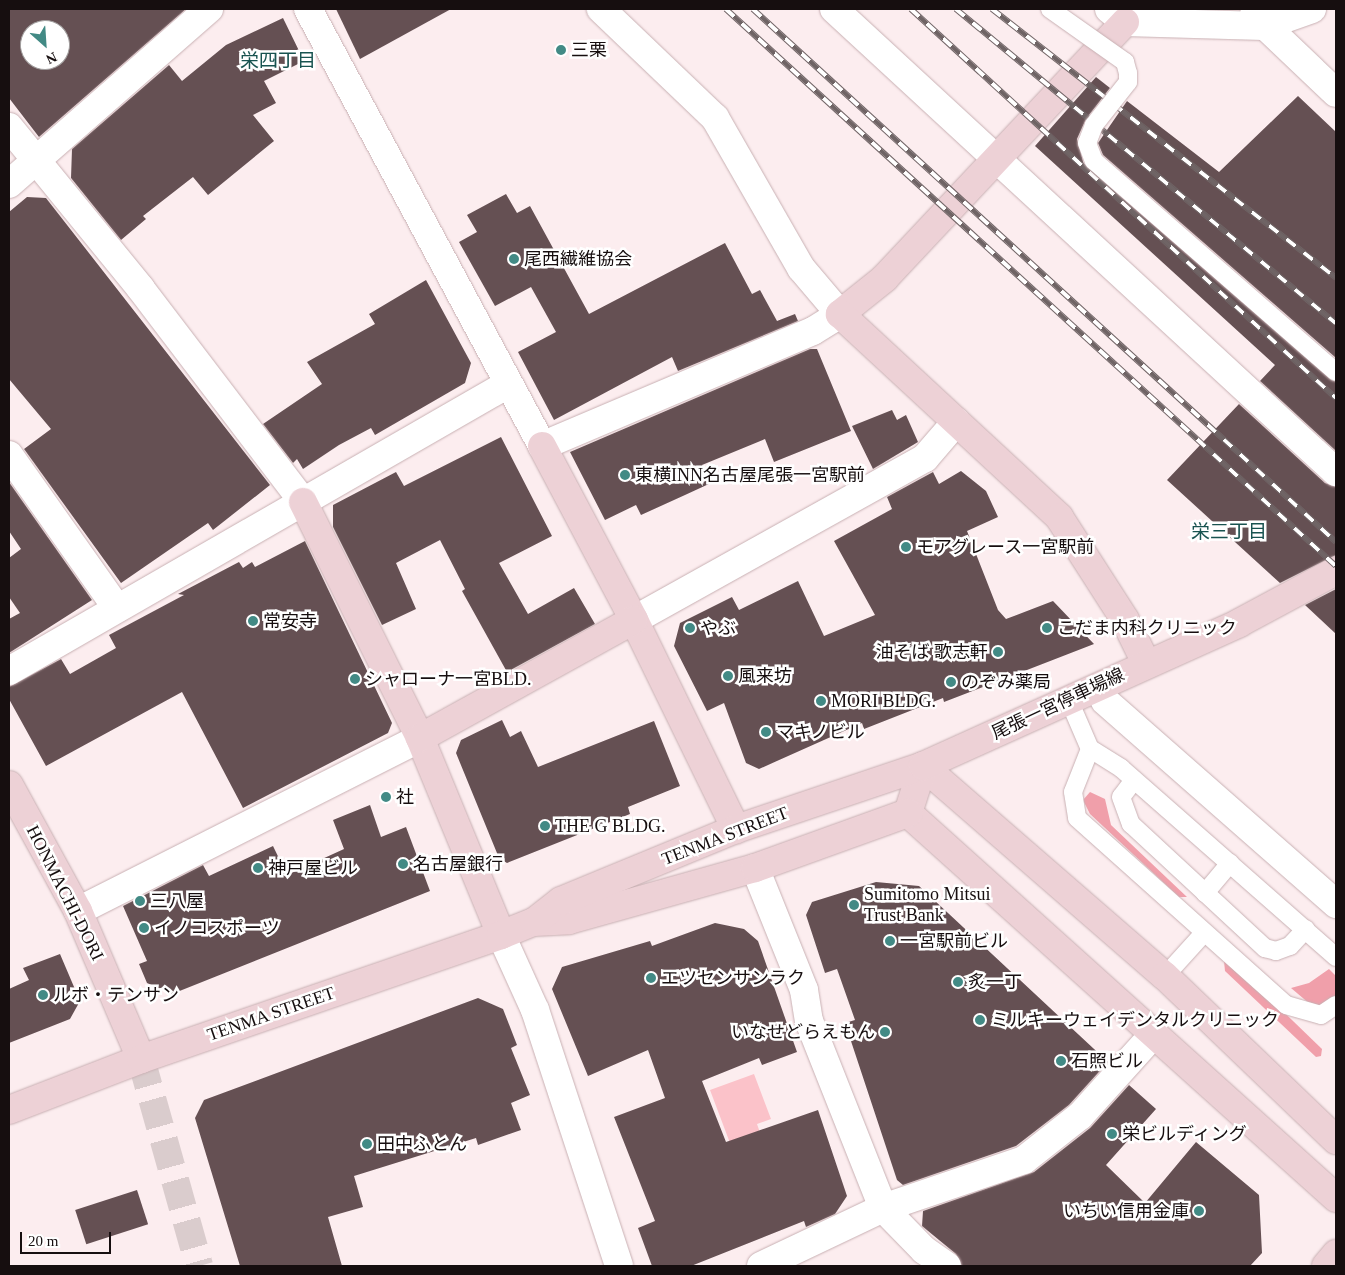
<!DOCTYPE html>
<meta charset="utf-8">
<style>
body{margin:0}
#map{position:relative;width:1345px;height:1275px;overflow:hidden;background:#fcedef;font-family:"Times New Roman","Noto Sans JP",serif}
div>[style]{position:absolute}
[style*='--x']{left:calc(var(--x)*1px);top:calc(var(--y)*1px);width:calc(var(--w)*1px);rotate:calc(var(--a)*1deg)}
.green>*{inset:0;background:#fbc2c9}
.forest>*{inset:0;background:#f09faa}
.building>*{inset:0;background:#655053;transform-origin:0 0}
.street-tunnel>*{height:28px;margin-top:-14px;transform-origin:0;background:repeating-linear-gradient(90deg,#dacccd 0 28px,transparent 0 42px)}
.roads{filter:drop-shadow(0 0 1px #c8b0b3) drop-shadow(0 0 1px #c8b0b3)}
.lane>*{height:18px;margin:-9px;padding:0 9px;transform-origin:9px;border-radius:9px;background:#fff}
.street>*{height:28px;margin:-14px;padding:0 14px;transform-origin:14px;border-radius:14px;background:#fff}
.secondary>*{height:28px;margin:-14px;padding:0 14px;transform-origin:14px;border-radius:14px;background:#edd1d6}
.rail>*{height:5.5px;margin-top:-2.75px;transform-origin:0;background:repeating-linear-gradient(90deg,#fff 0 11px,#6f6465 0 22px);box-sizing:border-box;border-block:1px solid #6f6465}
.bridges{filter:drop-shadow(0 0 1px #c8b0b3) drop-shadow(0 0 1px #c8b0b3)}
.lane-bridge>*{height:18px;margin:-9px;padding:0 9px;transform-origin:9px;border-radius:9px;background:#fff}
.dots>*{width:14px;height:14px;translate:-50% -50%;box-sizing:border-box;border:2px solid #fff;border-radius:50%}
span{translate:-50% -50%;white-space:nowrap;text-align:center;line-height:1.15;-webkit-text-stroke:5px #fff;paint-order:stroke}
.poi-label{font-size:18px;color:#160e0f}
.left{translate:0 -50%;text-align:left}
.right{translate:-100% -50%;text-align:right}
.street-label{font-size:18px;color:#160e0f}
.neighbourhood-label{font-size:19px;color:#185350}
.frame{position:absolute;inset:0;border:10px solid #160e0f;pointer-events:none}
.north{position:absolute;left:20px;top:20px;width:50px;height:50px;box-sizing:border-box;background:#fff;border:1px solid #a29f9f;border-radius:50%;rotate:154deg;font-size:14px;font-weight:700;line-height:20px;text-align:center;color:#160e0f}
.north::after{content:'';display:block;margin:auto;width:18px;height:22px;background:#428a85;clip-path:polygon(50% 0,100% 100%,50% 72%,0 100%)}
.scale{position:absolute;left:20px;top:1232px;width:91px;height:22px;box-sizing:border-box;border:2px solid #160e0f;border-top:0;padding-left:6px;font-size:15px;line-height:18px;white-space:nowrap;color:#160e0f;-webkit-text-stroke:4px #fff;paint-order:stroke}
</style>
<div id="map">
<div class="green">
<i style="clip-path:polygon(754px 1074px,771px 1119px,757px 1124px,765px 1147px,736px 1159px,710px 1090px)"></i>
</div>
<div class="forest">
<i style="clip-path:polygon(1090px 792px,1105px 799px,1111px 825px,1187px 897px,1179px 897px,1090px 814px,1083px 800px)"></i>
<i style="clip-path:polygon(1224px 961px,1233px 963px,1322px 1049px,1321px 1056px,1316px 1057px,1225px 971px)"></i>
<i style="clip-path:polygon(1329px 969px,1336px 976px,1336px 999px,1317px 1010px,1291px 988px,1309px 983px)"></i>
</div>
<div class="building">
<i style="clip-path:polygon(evenodd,9px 9px,186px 9px,39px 137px,9px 98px,9px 9px,30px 30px,60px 30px,60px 60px,30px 60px,30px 30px)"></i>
<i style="clip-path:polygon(336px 9px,451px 9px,360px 59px)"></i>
<i style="clip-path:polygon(283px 18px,304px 61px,264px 81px,276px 103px,253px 115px,274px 141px,208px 195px,193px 177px,143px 216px,146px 219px,121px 240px,71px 178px,72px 149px,169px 65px,182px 81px,226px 45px)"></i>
<i style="clip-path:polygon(1096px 77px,1110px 88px,1086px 119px,1077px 139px,1084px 165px,1336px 382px,1336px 451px,1260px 381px,1275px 365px,1035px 146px)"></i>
<i style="clip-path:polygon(1298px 96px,1336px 132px,1336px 358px,1103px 155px,1098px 143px,1127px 101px,1219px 172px)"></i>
<i style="clip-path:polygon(506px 194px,517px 213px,530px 206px,589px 314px,725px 243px,752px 294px,760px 290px,777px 321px,795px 314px,798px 321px,678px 371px,672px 357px,554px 420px,518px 352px,556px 332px,531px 287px,495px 306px,459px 242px,477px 232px,467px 215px)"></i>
<i style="clip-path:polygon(27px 197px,46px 198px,270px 485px,213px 530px,208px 523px,121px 583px,24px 449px,51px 429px,9px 379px,9px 212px)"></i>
<i style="clip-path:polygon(426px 280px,471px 363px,465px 383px,375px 435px,371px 428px,339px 445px,303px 469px,297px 459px,293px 463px,263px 424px,322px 384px,307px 362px,375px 324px,369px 314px)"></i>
<i style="clip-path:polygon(810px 349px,817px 349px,851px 431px,774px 462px,765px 439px,702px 465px,711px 483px,685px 495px,641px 515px,636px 505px,605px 520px,570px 452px)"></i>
<i style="clip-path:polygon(1239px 404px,1325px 483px,1336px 487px,1336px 555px,1280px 583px,1167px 480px)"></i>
<i style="clip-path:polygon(892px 410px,897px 420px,906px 415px,918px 442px,873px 469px,852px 426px)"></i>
<i style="clip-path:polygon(501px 437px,552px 536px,499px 563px,528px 614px,574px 588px,595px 624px,507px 672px,462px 591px,465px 589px,440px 540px,396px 563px,416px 609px,382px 625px,333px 527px,333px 505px,396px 472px,404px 486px)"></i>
<i style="clip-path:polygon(961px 471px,986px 491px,998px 517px,967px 531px,998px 610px,1006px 619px,1053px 601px,1094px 644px,944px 702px,943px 698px,864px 729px,862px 723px,759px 769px,746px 763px,724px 703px,707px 711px,674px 646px,680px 623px,732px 597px,739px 610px,798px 581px,824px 636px,875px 615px,834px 541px,892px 509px,887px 497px,933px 472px,939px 484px)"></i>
<i style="clip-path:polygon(9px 482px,92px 600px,9px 653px,9px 619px,20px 613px,9px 597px,9px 558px,21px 549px,9px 531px)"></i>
<i style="clip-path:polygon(305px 541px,392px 723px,388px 733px,243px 808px,182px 692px,46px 766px,9px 699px,9px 687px,61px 659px,70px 674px,116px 648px,109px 635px,184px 595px,178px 594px,239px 562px,243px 568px,252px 562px,255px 567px)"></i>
<i style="clip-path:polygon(1336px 589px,1336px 634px,1305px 605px)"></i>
<i style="clip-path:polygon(502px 720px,510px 737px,521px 731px,538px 767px,654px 721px,680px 786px,628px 807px,630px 814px,507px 863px,499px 858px,456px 753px,461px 740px)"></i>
<i style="clip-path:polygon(370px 805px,381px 837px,406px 827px,430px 891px,172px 994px,147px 983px,139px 964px,147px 961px,123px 906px,203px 865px,209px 876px,273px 846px,287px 875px,344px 849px,333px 820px)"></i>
<i style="clip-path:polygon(876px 882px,919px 886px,1108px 1062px,1069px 1105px,1016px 1146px,903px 1185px,897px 1180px,845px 1023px,855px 1020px,837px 969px,825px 973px,806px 915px,812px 902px)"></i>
<i style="clip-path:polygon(715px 923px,744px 929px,758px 941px,797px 1052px,762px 1065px,759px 1058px,702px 1081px,726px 1142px,818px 1110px,847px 1196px,835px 1214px,806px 1227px,804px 1221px,691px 1266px,652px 1266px,638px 1228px,655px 1221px,614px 1117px,665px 1098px,648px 1050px,588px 1076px,552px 989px,562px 967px,650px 941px,652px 946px)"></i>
<i style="clip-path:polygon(60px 954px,80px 1001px,70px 1019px,9px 1043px,9px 989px,29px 980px,23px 968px)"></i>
<i style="clip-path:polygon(478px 998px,503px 1009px,517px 1045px,511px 1048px,530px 1095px,511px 1103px,521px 1130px,478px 1145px,476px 1138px,354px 1176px,363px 1207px,328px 1217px,342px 1266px,240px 1266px,195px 1118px,204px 1100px)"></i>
<i style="clip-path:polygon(1129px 1085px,1156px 1109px,1106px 1165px,1145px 1203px,1196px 1142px,1259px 1195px,1262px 1253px,1250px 1266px,962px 1266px,956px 1254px,922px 1226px,923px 1211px,1034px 1172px,1090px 1128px)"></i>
<i style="left:137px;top:1190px;width:36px;height:65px;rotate:72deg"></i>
</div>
<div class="street-tunnel">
<i style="--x:141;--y:1059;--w:215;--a:74.3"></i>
</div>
<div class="roads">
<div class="lane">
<i style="--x:1068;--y:698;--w:56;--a:66.7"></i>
<i style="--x:1134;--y:780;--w:21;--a:127"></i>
<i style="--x:1121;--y:797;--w:29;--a:70"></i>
<i style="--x:1131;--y:824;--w:183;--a:42.8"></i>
<i style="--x:1265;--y:948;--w:11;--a:15"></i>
<i style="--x:1276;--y:951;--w:15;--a:-20"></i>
<i style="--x:1290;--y:946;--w:23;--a:-47"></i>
<i style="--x:1205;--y:893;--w:39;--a:-50"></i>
<i style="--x:1336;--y:957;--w:286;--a:-138.7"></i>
<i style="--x:1121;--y:768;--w:36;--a:-148"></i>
<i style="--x:1090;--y:749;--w:46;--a:111.6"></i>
<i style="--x:1073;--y:792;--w:26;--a:81"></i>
<i style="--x:1077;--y:818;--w:280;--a:41.8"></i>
<i style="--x:1286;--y:1005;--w:36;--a:16"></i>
<i style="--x:1321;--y:1015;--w:18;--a:-34"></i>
<i style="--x:1165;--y:976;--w:58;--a:-47.8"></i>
</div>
<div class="street">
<i style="--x:308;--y:9;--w:496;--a:61.8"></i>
<i style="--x:542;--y:446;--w:294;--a:-23"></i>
<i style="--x:813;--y:331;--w:32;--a:-32"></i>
<i style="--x:840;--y:314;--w:60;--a:-130.3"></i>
<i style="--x:801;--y:268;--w:173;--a:-119.8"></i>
<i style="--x:715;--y:118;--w:158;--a:-136.3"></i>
<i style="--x:834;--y:9;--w:683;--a:42.69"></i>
<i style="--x:1109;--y:9;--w:21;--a:39"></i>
<i style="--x:1125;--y:22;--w:139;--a:1.6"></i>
<i style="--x:1264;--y:26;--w:51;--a:-19.5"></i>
<i style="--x:1254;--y:15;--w:113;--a:43.6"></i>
<i style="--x:9;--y:127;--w:209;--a:50.8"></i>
<i style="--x:141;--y:289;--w:268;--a:52.7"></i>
<i style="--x:9;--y:184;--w:266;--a:-41.2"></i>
<i style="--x:9;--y:455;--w:187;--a:54.8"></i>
<i style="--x:634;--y:620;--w:333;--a:-29.1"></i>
<i style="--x:925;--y:458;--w:48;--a:-49.3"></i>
<i style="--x:9;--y:671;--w:576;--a:-29.91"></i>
<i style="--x:1105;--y:701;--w:308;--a:41.3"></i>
<i style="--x:755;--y:868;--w:131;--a:68.1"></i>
<i style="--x:804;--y:990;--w:31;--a:81"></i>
<i style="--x:809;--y:1021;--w:201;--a:68.4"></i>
<i style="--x:883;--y:1208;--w:59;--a:45.7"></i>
<i style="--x:924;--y:1250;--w:28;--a:35"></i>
<i style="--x:78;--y:911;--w:383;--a:-26.8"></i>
<i style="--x:501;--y:935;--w:82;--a:65.6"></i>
<i style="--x:535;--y:1010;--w:269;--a:71.8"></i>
<i style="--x:761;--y:1266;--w:135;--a:-25.4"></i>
<i style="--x:883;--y:1208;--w:149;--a:-18.8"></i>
<i style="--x:1024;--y:1160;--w:71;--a:-38.2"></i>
<i style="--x:1080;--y:1116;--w:109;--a:-48"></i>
</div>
<div class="secondary">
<i style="--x:1125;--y:22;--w:351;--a:133.2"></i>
<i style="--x:885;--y:278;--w:58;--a:141.3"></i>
<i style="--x:840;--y:314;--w:299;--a:42.8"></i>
<i style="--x:1059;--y:517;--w:122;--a:57.3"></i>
<i style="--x:1125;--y:620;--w:48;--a:64"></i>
<i style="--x:542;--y:446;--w:197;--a:62.1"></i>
<i style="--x:634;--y:620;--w:233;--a:64"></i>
<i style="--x:303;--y:502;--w:263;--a:63.6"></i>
<i style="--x:420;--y:738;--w:213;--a:67.6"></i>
<i style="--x:420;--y:738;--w:244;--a:-28.9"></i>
<i style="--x:923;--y:766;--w:320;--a:41"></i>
<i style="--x:1165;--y:976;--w:237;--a:43.8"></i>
<i style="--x:9;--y:785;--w:144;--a:61.3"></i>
<i style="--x:78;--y:911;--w:161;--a:66.9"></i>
<i style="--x:908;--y:813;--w:576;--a:41.97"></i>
<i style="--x:908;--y:813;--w:49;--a:-72.3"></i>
<i style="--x:534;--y:922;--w:35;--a:-3"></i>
<i style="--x:569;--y:920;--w:193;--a:-15.6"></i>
<i style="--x:755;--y:868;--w:163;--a:-19.8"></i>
<i style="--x:9;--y:1110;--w:142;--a:-21.1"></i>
<i style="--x:141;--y:1059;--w:381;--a:-19"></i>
<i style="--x:501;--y:935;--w:35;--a:-22"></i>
<i style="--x:534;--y:922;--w:34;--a:-38"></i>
<i style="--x:561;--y:901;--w:189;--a:-22.4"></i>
<i style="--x:736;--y:829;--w:197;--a:-18.6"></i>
<i style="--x:923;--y:766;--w:347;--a:-24.3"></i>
<i style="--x:1239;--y:623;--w:110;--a:-28.2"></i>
<i style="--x:1326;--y:1266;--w:16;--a:-50"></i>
</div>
</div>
<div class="rail">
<i style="--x:726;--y:9;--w:826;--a:42.4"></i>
<i style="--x:753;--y:9;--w:790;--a:42.43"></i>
<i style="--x:911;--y:9;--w:576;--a:42.47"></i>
<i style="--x:956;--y:9;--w:493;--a:39.6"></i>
<i style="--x:992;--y:9;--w:437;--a:38"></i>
</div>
<div class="bridges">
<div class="lane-bridge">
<i style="--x:1050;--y:9;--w:92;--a:35.2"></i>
<i style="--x:1125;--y:62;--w:11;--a:75"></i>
<i style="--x:1128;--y:73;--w:9;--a:90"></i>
<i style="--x:1128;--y:82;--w:55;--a:128.3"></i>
<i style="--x:1094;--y:125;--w:19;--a:111"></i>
<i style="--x:1087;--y:143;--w:19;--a:69"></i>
<i style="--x:1094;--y:161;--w:321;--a:41.1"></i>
</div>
</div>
<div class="dots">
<i style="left:561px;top:50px;background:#428a85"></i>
<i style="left:514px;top:259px;background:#428a85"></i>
<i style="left:625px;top:475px;background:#428a85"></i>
<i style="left:906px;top:547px;background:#428a85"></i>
<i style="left:253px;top:621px;background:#428a85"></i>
<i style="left:690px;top:628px;background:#428a85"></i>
<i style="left:1047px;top:628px;background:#428a85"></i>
<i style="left:998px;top:652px;background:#428a85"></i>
<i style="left:728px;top:676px;background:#428a85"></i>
<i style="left:355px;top:679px;background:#428a85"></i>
<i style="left:951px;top:682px;background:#428a85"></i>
<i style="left:821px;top:701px;background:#428a85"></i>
<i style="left:766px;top:732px;background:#428a85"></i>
<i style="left:386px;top:797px;background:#428a85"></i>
<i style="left:545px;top:826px;background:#428a85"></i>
<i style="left:403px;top:864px;background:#428a85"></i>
<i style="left:258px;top:868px;background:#428a85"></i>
<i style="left:140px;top:901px;background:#428a85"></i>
<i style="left:854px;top:905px;background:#428a85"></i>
<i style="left:144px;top:928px;background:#428a85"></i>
<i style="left:890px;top:941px;background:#428a85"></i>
<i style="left:651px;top:978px;background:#428a85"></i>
<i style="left:958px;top:982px;background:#428a85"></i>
<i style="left:43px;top:995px;background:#428a85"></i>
<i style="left:980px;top:1020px;background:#428a85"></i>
<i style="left:885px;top:1032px;background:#428a85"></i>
<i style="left:1061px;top:1061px;background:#428a85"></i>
<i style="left:1112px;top:1134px;background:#428a85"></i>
<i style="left:367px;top:1144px;background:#428a85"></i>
<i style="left:1199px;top:1211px;background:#428a85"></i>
</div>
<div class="poi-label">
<span class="left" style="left:571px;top:50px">三栗</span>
<span class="left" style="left:524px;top:259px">尾西繊維協会</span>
<span class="left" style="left:635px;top:475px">東横INN名古屋尾張一宮駅前</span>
<span class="left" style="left:916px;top:547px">モアグレース一宮駅前</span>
<span class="left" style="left:263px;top:621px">常安寺</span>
<span class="left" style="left:700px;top:628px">やぶ</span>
<span class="left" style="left:1057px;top:628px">こだま内科クリニック</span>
<span class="right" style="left:988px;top:652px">油そば 歌志軒</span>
<span class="left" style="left:738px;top:676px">風来坊</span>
<span class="left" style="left:365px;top:679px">シャローナ一宮BLD.</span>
<span class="left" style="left:961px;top:682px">のぞみ薬局</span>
<span class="left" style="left:831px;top:701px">MORI BLDG.</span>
<span class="left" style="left:776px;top:732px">マキノビル</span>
<span class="left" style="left:396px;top:797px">社</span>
<span class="left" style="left:555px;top:826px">THE G BLDG.</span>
<span class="left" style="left:413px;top:864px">名古屋銀行</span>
<span class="left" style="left:268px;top:868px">神戸屋ビル</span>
<span class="left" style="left:864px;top:905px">Sumitomo Mitsui<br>Trust Bank</span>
<span class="left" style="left:150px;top:901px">三八屋</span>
<span class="left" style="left:154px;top:928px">イノコスポーツ</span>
<span class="left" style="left:900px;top:941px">一宮駅前ビル</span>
<span class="left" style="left:661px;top:978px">エツセンサンラク</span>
<span class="left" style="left:968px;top:982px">炙一丁</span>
<span class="left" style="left:53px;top:995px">ルボ・テンサン</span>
<span class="left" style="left:991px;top:1020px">ミルキーウェイデンタルクリニック</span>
<span class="right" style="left:875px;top:1032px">いなせどらえもん</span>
<span class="left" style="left:1071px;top:1061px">石照ビル</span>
<span class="left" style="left:1122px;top:1134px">栄ビルディング</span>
<span class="left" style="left:377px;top:1144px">田中ふとん</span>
<span class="right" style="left:1189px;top:1211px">いちい信用金庫</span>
</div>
<div class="street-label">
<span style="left:1058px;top:704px;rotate:-25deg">尾張一宮停車場線</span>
<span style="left:725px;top:836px;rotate:-21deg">TENMA STREET</span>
<span style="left:65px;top:893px;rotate:63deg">HONMACHI-DORI</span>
<span style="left:271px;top:1014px;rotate:-19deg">TENMA STREET</span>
</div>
<div class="neighbourhood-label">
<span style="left:278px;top:61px">栄四丁目</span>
<span style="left:1229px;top:532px">栄三丁目</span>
</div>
<div class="frame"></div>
<div class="north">N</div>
<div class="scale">20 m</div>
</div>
